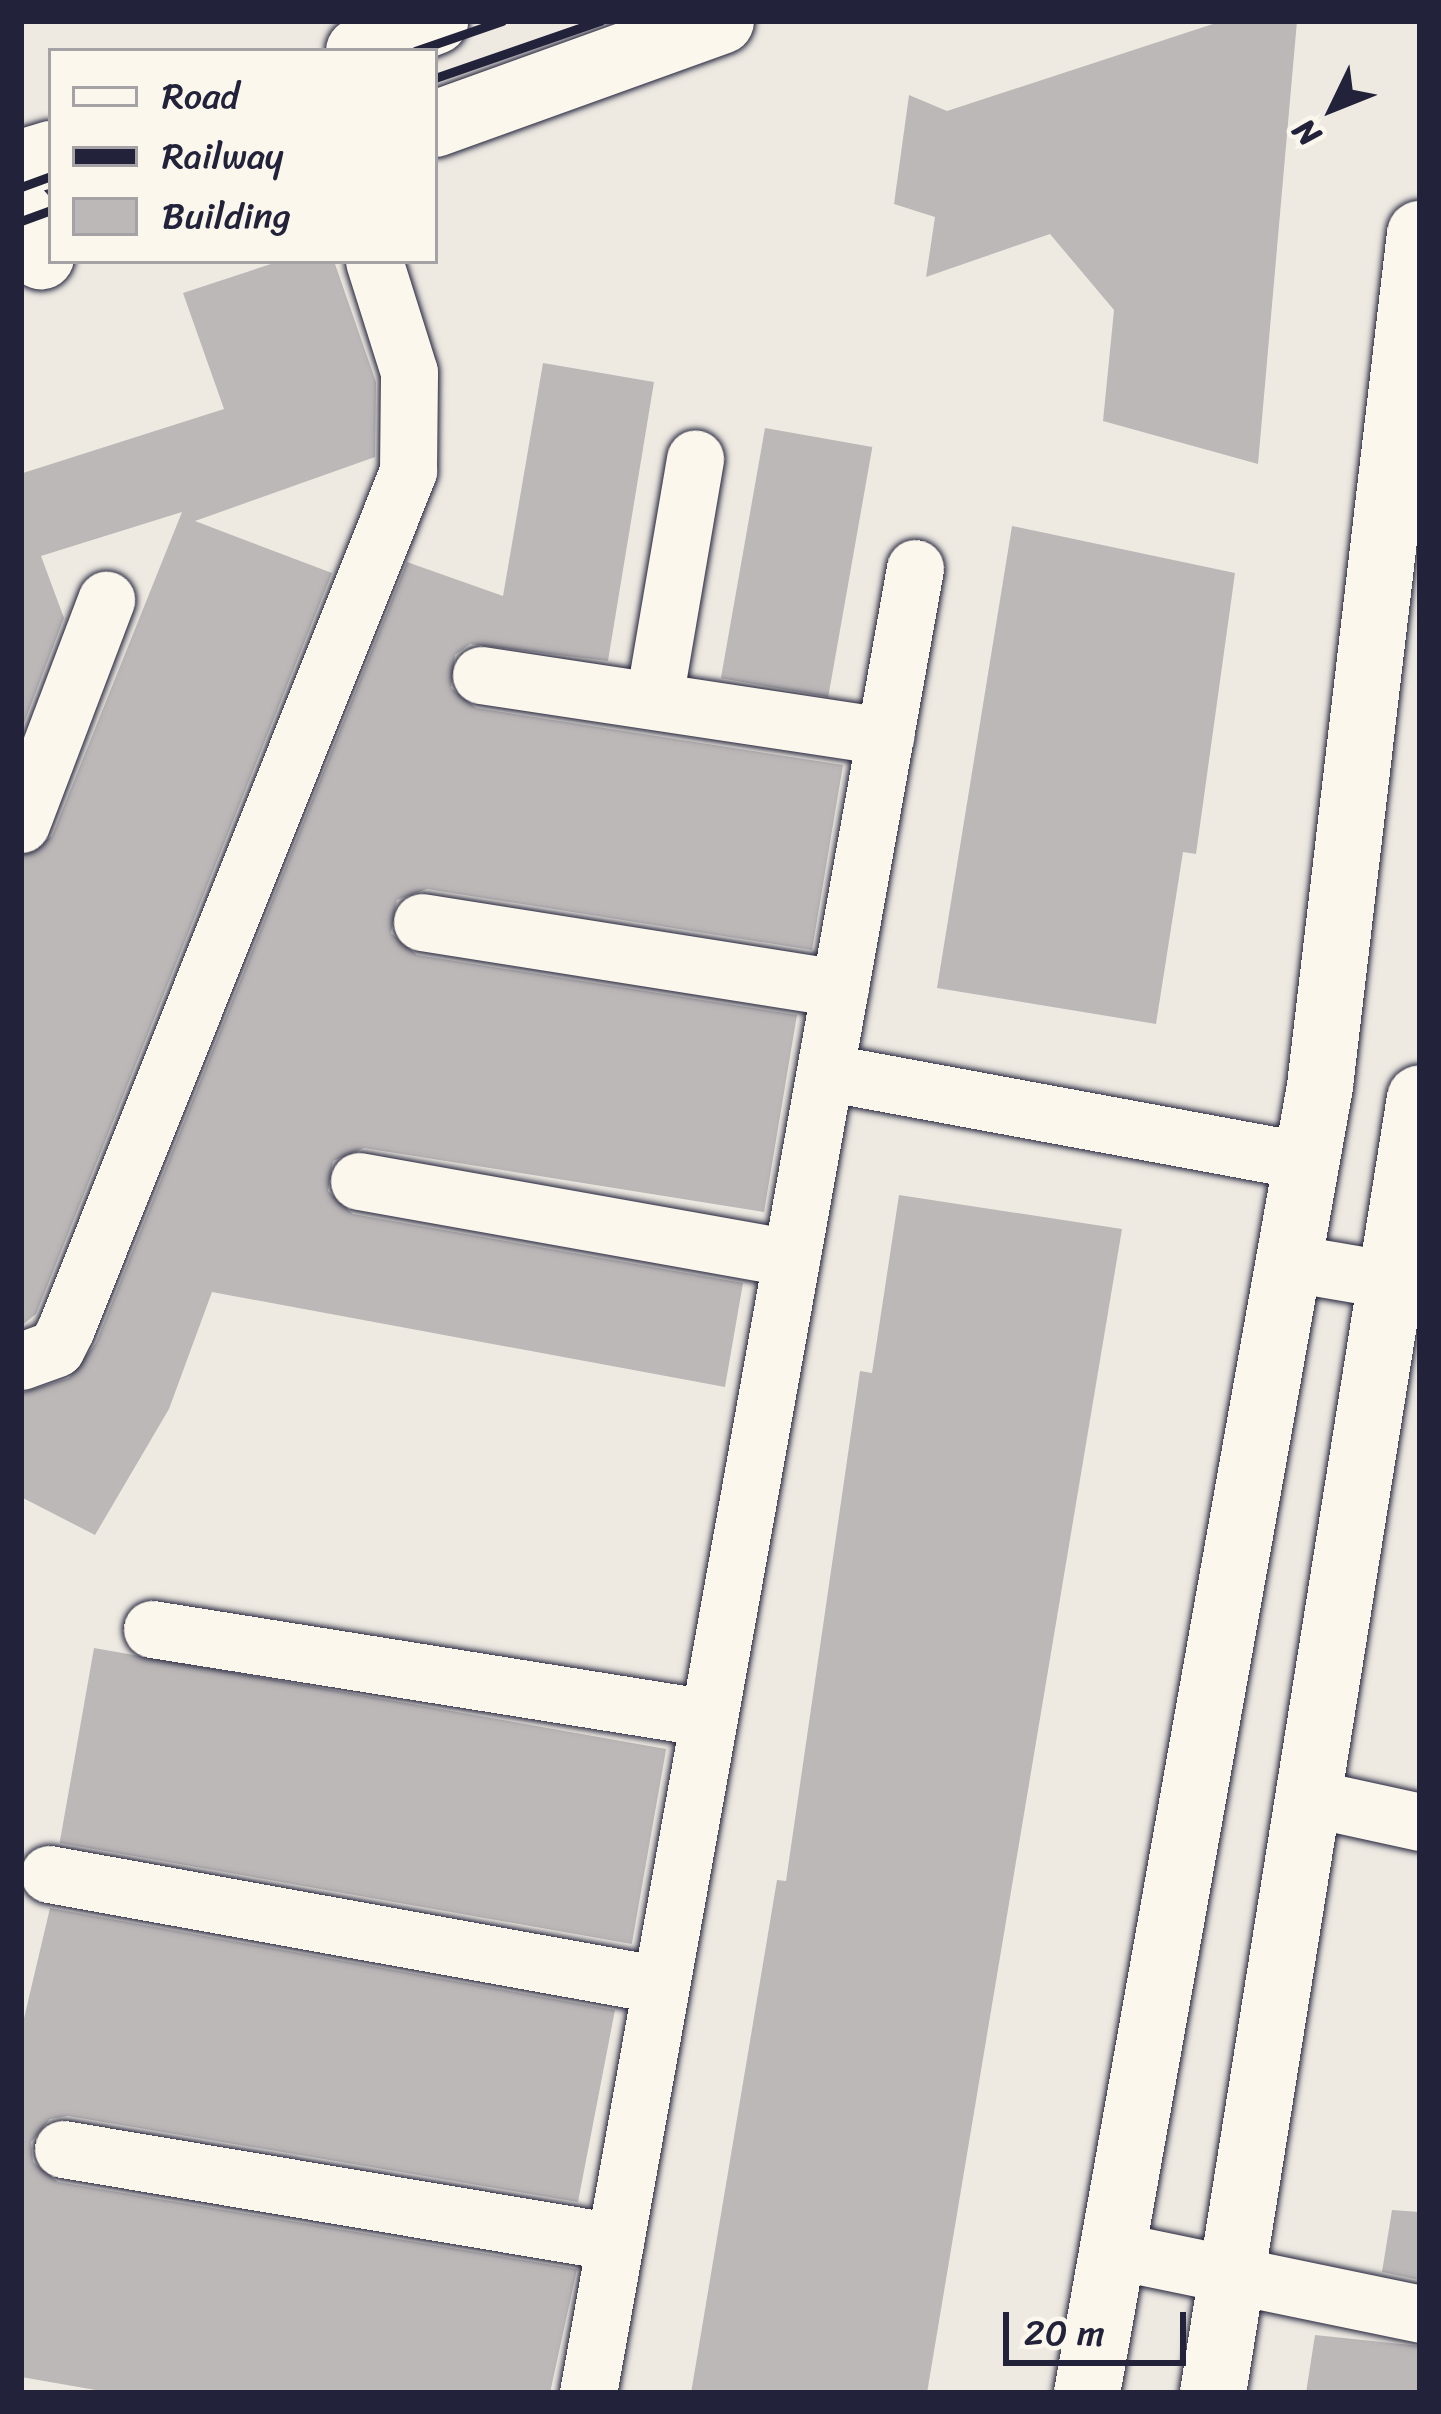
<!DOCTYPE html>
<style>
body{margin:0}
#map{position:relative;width:1441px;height:2414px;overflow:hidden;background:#eeeae2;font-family:Sriracha,sans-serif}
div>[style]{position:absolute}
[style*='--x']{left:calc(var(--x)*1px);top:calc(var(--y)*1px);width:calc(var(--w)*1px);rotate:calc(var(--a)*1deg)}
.building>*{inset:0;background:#bcb8b8;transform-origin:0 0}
.roads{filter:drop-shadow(0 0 3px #22223b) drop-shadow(0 0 3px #22223b)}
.street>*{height:57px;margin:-28.5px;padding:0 28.5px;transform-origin:28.5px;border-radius:28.5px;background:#fbf7ec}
.secondary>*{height:66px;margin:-33px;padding:0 33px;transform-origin:33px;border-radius:33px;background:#fbf7ec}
.rail>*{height:9px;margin:-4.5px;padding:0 4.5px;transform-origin:4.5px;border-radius:4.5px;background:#22223b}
span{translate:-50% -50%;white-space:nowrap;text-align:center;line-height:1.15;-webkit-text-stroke:10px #fbf7ec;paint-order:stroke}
.frame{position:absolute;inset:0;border:24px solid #22223b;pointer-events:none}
.legend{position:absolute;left:48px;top:48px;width:390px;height:216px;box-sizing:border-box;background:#fbf7ec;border:3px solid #a4a2a5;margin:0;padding:15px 21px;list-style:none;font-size:36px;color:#22223b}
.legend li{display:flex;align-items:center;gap:24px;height:60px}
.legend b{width:60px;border:3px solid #a4a2a5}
.north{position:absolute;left:1273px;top:48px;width:120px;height:120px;-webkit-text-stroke:9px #fbf7ec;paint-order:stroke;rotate:227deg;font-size:33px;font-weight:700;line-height:48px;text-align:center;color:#22223b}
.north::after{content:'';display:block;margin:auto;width:42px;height:54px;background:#22223b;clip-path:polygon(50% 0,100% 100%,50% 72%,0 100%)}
.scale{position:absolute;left:1003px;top:2312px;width:183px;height:54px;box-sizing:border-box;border:6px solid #22223b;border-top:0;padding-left:15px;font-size:36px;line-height:42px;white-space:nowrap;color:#22223b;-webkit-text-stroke:9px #fbf7ec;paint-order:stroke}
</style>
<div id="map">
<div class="building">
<i style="clip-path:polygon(1222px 21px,1297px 21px,1258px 464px,1103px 421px,1114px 310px,1050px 234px,926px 277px,935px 217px,894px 204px,909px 95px,947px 111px)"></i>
<i style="clip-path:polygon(280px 261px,334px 261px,376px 382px,375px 457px,195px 521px,332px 573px,36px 1314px,21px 1326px,21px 856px,52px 836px,182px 512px,41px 556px,64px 618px,21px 731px,23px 473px,224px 409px,183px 293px)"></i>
<i style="clip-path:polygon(543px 363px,654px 382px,608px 661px,470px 644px,455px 655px,451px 688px,476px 708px,843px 765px,812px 950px,427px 889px,397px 900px,391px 933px,417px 955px,797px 1015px,764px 1212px,364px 1148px,333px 1161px,328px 1191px,353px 1214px,743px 1283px,725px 1387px,212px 1292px,169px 1409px,95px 1535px,21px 1497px,21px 1393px,69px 1378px,96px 1343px,407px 562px,503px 596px)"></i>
<i style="left:765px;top:428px;width:109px;height:254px;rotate:10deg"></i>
<i style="clip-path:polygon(1012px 526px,1235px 573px,1196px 854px,1183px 852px,1156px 1024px,937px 988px)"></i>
<i style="clip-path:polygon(899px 1195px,1122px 1229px,927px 2393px,691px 2393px,777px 1880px,786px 1881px,860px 1371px,872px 1373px)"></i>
<i style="left:94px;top:1648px;width:581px;height:198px;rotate:10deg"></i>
<i style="clip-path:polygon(50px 1908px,615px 2010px,578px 2202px,68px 2116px,50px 2119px,31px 2142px,33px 2162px,58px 2182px,577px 2269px,550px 2393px,113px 2393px,21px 2377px,21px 2031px)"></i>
<i style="clip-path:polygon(1392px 2210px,1420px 2212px,1420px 2280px,1382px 2272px)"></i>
<i style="clip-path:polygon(1315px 2335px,1420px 2346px,1420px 2393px,1306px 2393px)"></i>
</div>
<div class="roads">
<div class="street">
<i style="--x:481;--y:675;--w:409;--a:8.6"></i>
<i style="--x:654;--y:699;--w:244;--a:-80.3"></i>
<i style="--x:21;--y:824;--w:240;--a:-69.2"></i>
<i style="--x:422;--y:922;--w:423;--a:9"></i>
<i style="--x:825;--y:1072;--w:488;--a:10.5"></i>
<i style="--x:359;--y:1181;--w:439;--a:10.1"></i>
<i style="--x:1291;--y:1263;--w:131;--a:9.7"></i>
<i style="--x:21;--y:1361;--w:37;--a:-20"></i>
<i style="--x:56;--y:1348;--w:22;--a:-63"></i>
<i style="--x:66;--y:1328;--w:923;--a:-68.24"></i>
<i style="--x:408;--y:471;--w:99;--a:-89.4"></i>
<i style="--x:409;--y:372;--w:116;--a:-107.5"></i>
<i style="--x:152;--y:1629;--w:563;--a:9.09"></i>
<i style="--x:1310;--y:1798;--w:113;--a:12.3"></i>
<i style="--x:49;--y:1874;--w:622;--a:10.28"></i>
<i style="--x:63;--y:2149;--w:560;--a:9.56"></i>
<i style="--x:1112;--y:2250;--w:315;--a:11.7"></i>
<i style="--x:588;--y:2393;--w:1854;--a:-79.84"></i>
</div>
<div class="secondary">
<i style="--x:359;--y:51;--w:82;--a:-21.5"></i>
<i style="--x:435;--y:124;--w:304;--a:-19.8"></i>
<i style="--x:21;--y:163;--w:31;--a:-17"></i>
<i style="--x:21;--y:214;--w:47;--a:64.5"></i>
<i style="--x:1087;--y:2393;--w:1328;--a:-79.89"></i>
<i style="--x:1320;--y:1086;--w:858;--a:-83.31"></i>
<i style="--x:1213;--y:2393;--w:1311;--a:-80.92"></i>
</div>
</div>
<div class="rail">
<i style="--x:415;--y:51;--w:92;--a:-19"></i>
<i style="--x:435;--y:78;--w:175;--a:-19.1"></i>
<i style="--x:21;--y:187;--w:32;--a:-20"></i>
<i style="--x:21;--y:221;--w:32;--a:-20"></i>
</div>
<div class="frame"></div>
<ul class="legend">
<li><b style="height:15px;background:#fbf7ec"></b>Road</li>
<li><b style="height:15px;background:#22223b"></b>Railway</li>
<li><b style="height:33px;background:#bcb8b8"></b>Building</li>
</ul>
<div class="north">N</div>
<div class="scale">20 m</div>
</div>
